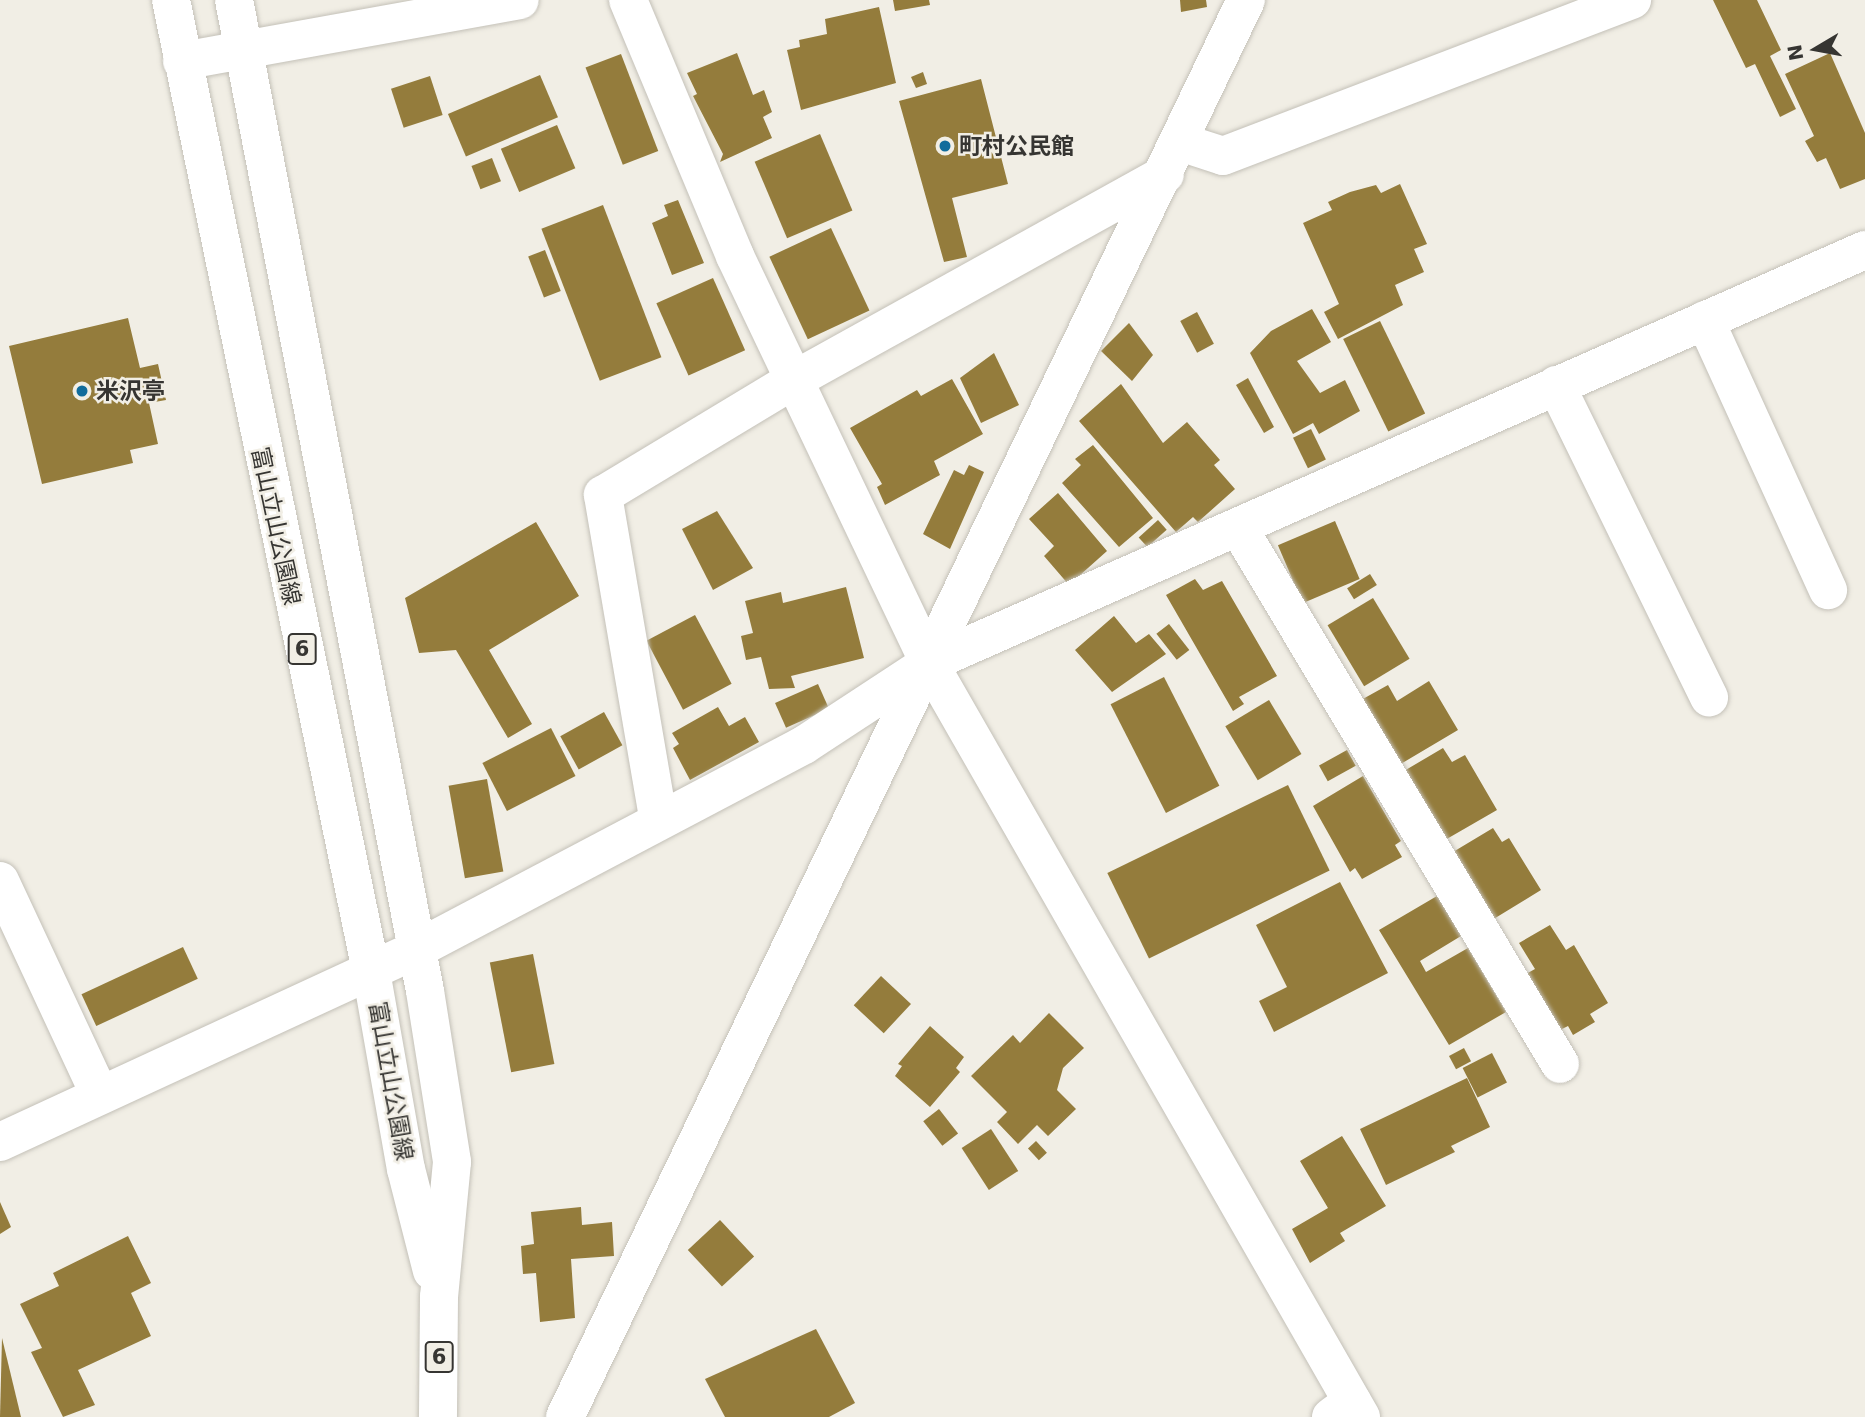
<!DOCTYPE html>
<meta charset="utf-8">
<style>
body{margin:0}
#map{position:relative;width:1865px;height:1417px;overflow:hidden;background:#f1eee5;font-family:"DejaVu Sans","Noto Sans JP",sans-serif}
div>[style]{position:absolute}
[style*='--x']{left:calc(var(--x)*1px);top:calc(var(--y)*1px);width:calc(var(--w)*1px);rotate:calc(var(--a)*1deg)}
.building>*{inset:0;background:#947c3c;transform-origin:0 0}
.roads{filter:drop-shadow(0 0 2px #c4c1b8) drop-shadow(0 0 2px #c4c1b8)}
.minor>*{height:38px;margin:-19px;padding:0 19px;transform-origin:19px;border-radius:19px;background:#fff}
.tertiary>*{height:38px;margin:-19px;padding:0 19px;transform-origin:19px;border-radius:19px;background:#fff}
.primary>*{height:38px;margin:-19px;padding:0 19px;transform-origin:19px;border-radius:19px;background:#fff}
.dots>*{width:19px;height:19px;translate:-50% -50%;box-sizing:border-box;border:4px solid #f1eee5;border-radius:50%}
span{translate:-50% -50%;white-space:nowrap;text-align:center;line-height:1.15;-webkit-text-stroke:5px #f1eee5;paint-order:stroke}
.shield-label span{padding:2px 5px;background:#f1eee5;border:2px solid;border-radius:5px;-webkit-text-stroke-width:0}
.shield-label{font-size:21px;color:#363532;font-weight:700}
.poi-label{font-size:23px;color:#363532;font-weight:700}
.left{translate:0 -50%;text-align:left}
.street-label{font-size:23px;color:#363532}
.north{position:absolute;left:1781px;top:14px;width:70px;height:70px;-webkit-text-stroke:5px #f1eee5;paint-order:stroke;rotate:260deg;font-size:19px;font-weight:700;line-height:28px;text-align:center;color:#363532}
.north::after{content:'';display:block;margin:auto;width:24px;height:32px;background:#363532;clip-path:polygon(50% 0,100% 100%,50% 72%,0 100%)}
</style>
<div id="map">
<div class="building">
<i style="clip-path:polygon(893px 0,929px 0,930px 5px,895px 11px)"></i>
<i style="clip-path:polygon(1180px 0,1206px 0,1207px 7px,1181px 12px)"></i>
<i style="clip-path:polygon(1713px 0,1757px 0,1781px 50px,1770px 56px,1796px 109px,1780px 117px,1755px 64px,1746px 68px)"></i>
<i style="clip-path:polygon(879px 7px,896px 83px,801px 110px,787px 50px,800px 47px,799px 40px,827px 34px,825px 19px)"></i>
<i style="clip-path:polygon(737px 53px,753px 95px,764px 90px,772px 112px,763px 117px,772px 138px,720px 162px,723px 154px,693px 96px,697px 94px,687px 73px)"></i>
<i style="clip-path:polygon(1830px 53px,1865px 133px,1865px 179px,1840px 189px,1826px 158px,1817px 162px,1805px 141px,1814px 136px,1785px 74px)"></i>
<i style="left:621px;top:54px;width:104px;height:38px;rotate:69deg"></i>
<i style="clip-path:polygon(923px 72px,927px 84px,916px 88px,911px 77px)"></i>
<i style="left:540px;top:75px;width:46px;height:100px;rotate:67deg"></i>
<i style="left:430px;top:76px;width:41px;height:41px;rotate:72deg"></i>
<i style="clip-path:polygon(981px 79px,1008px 184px,952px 198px,967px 257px,944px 262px,899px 101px)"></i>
<i style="left:557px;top:125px;width:47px;height:61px;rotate:67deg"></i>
<i style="left:820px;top:134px;width:83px;height:71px;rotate:67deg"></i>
<i style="left:492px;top:158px;width:25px;height:22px;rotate:69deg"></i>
<i style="clip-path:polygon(1400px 184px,1427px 244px,1414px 249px,1424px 272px,1395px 285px,1403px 305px,1338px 339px,1324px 312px,1339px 304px,1303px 223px,1332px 210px,1328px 202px,1350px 192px,1376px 185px,1381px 193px)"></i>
<i style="clip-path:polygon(678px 200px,704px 263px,672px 275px,652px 223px,668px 216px,664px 205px)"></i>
<i style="left:603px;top:205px;width:163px;height:66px;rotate:69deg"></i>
<i style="left:831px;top:228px;width:91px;height:68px;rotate:65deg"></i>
<i style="left:545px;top:250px;width:44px;height:18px;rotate:69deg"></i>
<i style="left:713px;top:278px;width:79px;height:62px;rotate:66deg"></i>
<i style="clip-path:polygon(1312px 309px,1331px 342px,1297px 361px,1320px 393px,1345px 380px,1360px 411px,1319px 434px,1313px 423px,1293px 434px,1250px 353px,1271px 331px)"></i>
<i style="left:1197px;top:312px;width:36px;height:19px;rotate:62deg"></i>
<i style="clip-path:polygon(128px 318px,140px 368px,158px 364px,166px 400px,149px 403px,158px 444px,130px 450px,133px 463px,42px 484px,9px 346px)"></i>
<i style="left:1380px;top:321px;width:103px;height:41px;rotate:64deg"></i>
<i style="clip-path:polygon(1129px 323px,1153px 355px,1132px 381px,1101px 351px)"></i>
<i style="clip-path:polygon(994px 353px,1019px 405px,981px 423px,960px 378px)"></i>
<i style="clip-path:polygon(1248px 378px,1274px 427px,1264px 433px,1236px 385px)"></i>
<i style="clip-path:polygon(952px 379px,983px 434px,934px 461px,940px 475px,885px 505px,877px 487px,882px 484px,850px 428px,917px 390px,921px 396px)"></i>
<i style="clip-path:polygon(1121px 384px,1163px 443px,1187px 422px,1220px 460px,1214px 465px,1235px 489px,1198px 522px,1193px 517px,1176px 532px,1079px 421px)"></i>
<i style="left:1311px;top:429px;width:34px;height:20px;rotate:64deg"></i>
<i style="clip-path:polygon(1093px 445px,1153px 518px,1119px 547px,1062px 483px,1081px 465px,1075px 459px)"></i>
<i style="clip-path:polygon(969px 465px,984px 472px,950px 549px,923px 534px,954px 470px,964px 475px)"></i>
<i style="clip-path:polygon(1058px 493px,1107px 551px,1069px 585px,1044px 556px,1054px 546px,1029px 519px)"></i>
<i style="clip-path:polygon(717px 511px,753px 568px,713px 590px,682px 529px)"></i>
<i style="left:1158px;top:520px;width:13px;height:26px;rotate:48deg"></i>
<i style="left:1335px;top:521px;width:63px;height:62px;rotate:67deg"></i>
<i style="clip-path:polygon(536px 522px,579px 596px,489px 650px,532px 724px,508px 738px,456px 650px,419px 653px,405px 598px)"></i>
<i style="left:1370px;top:574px;width:13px;height:27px;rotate:58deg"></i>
<i style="clip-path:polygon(1195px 579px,1203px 590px,1222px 581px,1277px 676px,1239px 697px,1244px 704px,1233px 711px,1166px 595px)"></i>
<i style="clip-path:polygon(846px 587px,864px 658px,791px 676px,795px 688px,769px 689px,761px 657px,746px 660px,741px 636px,753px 633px,745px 601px,781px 592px,783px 603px)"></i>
<i style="left:1373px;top:598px;width:71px;height:53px;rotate:59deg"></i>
<i style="left:695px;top:615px;width:78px;height:55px;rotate:62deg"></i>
<i style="clip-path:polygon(1114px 616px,1136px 643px,1149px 634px,1166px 654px,1112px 692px,1075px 650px)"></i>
<i style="left:1169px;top:624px;width:33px;height:16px;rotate:52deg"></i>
<i style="left:1164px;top:677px;width:122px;height:60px;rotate:63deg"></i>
<i style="clip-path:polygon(1429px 681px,1458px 730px,1399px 765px,1361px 700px,1388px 685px,1397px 701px)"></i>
<i style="left:818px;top:684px;width:27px;height:47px;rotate:66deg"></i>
<i style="left:1269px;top:700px;width:63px;height:51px;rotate:59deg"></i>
<i style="clip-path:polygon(718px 707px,729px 726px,745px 717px,759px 742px,690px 780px,673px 748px,679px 744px,672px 733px)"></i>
<i style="left:604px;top:712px;width:38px;height:50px;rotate:61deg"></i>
<i style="left:551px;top:728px;width:54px;height:77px;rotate:63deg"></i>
<i style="clip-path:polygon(1443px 748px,1452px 762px,1465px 755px,1497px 810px,1445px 840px,1404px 771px)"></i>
<i style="left:1347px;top:750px;width:18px;height:32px;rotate:61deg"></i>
<i style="clip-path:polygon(1363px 776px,1401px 841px,1395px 845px,1402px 857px,1362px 879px,1355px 868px,1350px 872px,1313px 806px)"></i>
<i style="left:487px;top:779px;width:94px;height:39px;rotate:80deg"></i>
<i style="left:1288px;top:785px;width:95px;height:201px;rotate:64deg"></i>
<i style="clip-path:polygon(1493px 828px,1502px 842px,1509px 838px,1541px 890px,1492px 920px,1453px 852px)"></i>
<i style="clip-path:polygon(1340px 882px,1388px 973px,1274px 1032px,1259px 1001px,1287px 987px,1256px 925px)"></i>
<i style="clip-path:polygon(1437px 896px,1461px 936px,1420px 961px,1426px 972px,1468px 948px,1506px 1012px,1449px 1045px,1379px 930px)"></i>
<i style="clip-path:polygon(1550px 925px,1566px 950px,1574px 945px,1608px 1003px,1590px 1014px,1595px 1022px,1573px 1035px,1568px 1026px,1558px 1031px,1526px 974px,1535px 969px,1519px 943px)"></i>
<i style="left:183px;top:947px;width:35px;height:112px;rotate:65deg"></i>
<i style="left:533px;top:954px;width:112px;height:44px;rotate:79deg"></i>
<i style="left:881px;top:976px;width:41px;height:40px;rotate:43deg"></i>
<i style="clip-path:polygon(1049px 1013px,1084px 1048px,1063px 1068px,1057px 1090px,1076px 1109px,1048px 1136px,1037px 1125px,1018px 1144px,997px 1122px,1007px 1112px,971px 1076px,1013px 1035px,1020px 1043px)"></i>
<i style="clip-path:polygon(930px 1026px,964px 1057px,956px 1068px,960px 1072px,930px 1107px,895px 1076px,902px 1066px,898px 1064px)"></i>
<i style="left:1464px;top:1048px;width:15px;height:17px;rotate:62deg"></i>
<i style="left:1492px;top:1053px;width:33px;height:33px;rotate:63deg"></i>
<i style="clip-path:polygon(1467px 1078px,1490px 1127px,1451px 1146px,1455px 1152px,1386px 1185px,1360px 1129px)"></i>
<i style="left:939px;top:1109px;width:31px;height:20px;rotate:52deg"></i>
<i style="left:991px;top:1129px;width:50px;height:35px;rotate:57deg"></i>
<i style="clip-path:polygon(1342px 1136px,1386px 1206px,1340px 1233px,1345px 1241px,1310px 1263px,1292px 1229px,1328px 1208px,1300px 1161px)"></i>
<i style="left:1036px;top:1141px;width:16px;height:11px;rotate:47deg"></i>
<i style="clip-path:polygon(0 1202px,11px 1227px,0 1234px)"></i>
<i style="clip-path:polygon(581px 1207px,582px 1225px,612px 1222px,614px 1256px,571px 1259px,575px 1318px,540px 1322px,536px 1273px,523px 1274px,521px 1246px,534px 1244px,531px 1212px)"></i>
<i style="left:720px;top:1220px;width:50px;height:44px;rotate:47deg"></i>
<i style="clip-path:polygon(128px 1236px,151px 1283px,131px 1293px,151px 1336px,78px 1370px,95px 1405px,63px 1417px,31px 1352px,42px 1348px,20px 1304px,59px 1286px,53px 1273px)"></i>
<i style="clip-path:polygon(816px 1329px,855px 1403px,829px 1417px,725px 1417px,705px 1379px)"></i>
<i style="clip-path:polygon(2px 1338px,21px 1417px,0 1417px)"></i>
</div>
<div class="roads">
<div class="minor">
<i style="--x:628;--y:0;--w:277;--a:67.3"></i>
<i style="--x:735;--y:256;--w:451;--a:64.5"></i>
<i style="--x:1180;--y:142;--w:45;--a:18"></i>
<i style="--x:1223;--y:156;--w:438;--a:-20.9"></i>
<i style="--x:1705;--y:320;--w:297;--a:65.5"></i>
<i style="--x:1556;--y:385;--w:348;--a:63.9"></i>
<i style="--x:1238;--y:527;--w:626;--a:59.05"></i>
<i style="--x:658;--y:817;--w:327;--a:-99.7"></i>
<i style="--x:603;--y:495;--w:223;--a:-31.1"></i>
<i style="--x:794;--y:380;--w:424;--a:-29"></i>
<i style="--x:0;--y:881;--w:236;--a:65"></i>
<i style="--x:0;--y:1142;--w:459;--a:-24.8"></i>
<i style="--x:417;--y:949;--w:437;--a:-27.8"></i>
<i style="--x:804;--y:745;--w:149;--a:-33.3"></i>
<i style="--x:929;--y:663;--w:1023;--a:-23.81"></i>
<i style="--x:1331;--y:1417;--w:26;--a:-36"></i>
</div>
<div class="tertiary">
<i style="--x:182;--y:61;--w:343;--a:-10.2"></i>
<i style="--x:929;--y:663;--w:869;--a:60.19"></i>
<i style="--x:565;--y:1417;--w:1572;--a:-64.33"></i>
</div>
<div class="primary">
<i style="--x:171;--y:0;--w:991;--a:78.36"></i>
<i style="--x:371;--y:971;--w:201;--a:80"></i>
<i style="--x:406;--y:1169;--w:105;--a:75.7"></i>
<i style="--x:234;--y:0;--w:1009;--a:79.09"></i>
<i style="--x:425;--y:991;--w:173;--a:81"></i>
<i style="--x:452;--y:1162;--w:136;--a:95.5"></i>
<i style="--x:439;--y:1297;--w:120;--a:90.5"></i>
</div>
</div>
<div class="dots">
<i style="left:945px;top:146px;background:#116c9c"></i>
<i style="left:82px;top:391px;background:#116c9c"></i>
</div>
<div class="shield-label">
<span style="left:302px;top:649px">6</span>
<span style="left:439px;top:1357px">6</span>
</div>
<div class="poi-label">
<span class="left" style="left:959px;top:146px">町村公民館</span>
<span class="left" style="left:96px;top:391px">米沢亭</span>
</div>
<div class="street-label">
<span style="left:276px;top:526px;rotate:78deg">富山立山公園線</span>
<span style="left:391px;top:1081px;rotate:80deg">富山立山公園線</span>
</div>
<div class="north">N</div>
</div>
